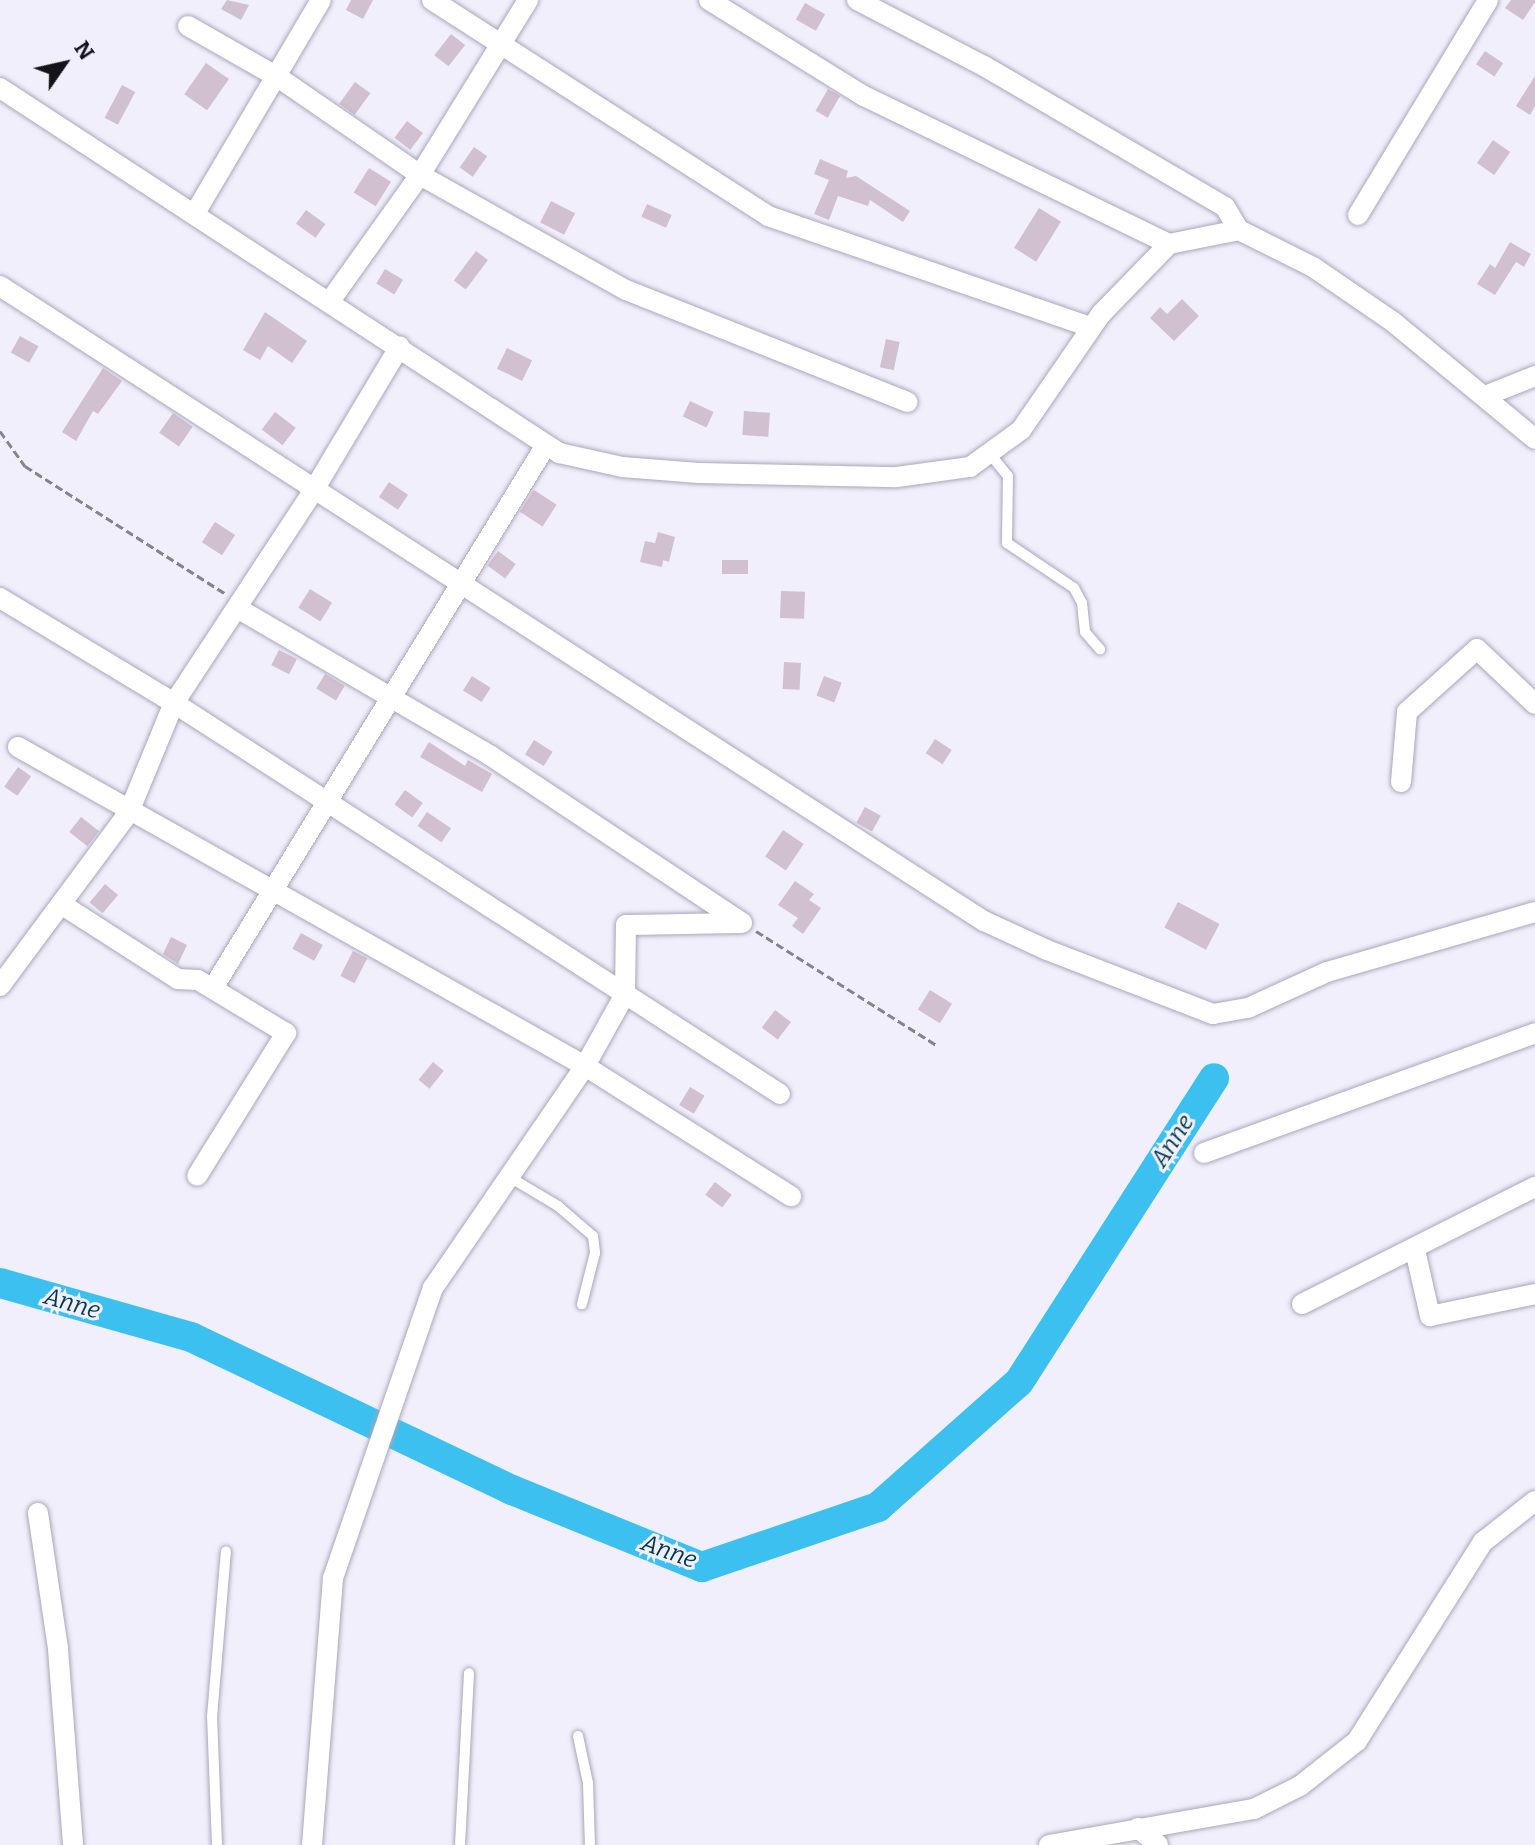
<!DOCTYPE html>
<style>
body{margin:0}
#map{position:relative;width:1535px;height:1845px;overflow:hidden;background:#f1effc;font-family:Bitter,serif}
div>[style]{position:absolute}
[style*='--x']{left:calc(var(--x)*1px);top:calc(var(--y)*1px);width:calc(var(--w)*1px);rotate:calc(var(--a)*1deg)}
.river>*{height:30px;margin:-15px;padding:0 15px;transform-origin:15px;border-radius:15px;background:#3cc0ef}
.building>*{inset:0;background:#d1c0cf;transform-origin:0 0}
.path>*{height:3px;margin-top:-1.5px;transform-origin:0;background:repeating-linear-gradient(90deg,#85838d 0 8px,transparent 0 12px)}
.roads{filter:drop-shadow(0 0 2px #aaa6ba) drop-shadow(0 0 2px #aaa6ba)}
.lane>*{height:10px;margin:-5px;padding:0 5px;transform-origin:5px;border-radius:5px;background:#fff}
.street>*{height:20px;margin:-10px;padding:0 10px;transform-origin:10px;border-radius:10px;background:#fff}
span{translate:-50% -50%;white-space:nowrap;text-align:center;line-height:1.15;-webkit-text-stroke:6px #f1effc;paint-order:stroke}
.water-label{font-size:24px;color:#003a4e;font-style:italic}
.north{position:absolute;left:24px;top:24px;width:80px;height:80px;-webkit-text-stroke:6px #f1effc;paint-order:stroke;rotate:56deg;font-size:22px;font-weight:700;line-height:32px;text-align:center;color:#14131a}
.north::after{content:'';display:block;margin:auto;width:28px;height:36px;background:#14131a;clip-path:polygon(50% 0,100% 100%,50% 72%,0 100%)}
</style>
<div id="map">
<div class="river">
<i style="--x:0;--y:1283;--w:198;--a:15.8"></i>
<i style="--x:191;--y:1337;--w:356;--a:25.5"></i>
<i style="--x:512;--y:1490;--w:205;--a:22.1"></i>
<i style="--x:702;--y:1567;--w:186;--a:-18.8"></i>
<i style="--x:878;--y:1507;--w:188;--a:-41.6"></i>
<i style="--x:1019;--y:1382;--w:361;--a:-57.3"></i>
</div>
<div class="building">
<i style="clip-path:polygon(227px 0,249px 5px,241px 20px,221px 9px)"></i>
<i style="clip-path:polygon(351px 0,373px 0,363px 19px,346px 10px)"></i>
<i style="clip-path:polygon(1511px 0,1535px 0,1535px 2px,1523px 20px,1505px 8px)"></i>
<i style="left:805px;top:3px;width:23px;height:19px;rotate:29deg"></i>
<i style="left:451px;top:34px;width:18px;height:27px;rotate:38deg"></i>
<i style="left:1485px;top:51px;width:22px;height:16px;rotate:34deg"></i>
<i style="left:206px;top:63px;width:28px;height:38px;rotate:35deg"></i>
<i style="clip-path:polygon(1535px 76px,1535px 106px,1530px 115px,1516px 106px)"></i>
<i style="left:355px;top:82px;width:19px;height:27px;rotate:36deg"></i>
<i style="left:122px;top:85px;width:15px;height:37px;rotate:28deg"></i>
<i style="left:828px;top:89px;width:14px;height:25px;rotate:30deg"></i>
<i style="left:407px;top:121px;width:20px;height:21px;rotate:37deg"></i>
<i style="left:1493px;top:140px;width:21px;height:28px;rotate:35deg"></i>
<i style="left:474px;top:147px;width:16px;height:25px;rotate:35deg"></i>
<i style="clip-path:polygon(820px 159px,848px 171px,846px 178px,856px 176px,910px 211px,903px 222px,870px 200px,868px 206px,838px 196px,829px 220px,814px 214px,829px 180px,814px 174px)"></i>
<i style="left:369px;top:168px;width:26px;height:29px;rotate:32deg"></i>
<i style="left:551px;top:201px;width:27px;height:24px;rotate:27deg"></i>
<i style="left:647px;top:204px;width:27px;height:14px;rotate:24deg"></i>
<i style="left:1039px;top:208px;width:26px;height:47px;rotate:32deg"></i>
<i style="left:306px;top:210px;width:24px;height:17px;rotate:36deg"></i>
<i style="clip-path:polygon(1510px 242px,1531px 254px,1524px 267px,1516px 262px,1495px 295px,1477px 284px,1490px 264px,1495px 268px)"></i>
<i style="left:476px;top:251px;width:15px;height:37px;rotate:37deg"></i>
<i style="left:385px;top:269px;width:21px;height:17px;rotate:31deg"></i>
<i style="clip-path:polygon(1182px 299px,1199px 316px,1174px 341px,1150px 318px,1160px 307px,1167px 314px)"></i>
<i style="clip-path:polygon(265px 312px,307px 341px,292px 363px,268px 346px,260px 360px,243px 350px)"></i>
<i style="left:20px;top:336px;width:21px;height:19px;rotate:29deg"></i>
<i style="left:886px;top:339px;width:14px;height:29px;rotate:12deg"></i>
<i style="left:507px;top:348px;width:28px;height:23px;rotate:26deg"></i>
<i style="clip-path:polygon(103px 368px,122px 381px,98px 414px,93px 411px,76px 441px,62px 432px)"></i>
<i style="left:690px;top:401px;width:26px;height:17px;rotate:25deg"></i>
<i style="left:744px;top:411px;width:26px;height:24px;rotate:4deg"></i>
<i style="left:275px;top:412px;width:26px;height:22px;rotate:37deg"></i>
<i style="left:173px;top:413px;width:24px;height:24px;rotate:35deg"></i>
<i style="left:389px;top:482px;width:23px;height:18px;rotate:34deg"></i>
<i style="left:534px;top:490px;width:27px;height:26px;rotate:33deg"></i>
<i style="left:215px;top:522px;width:24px;height:24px;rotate:33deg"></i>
<i style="clip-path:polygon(658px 532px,675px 537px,669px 562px,663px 560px,662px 567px,640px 562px,645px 541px,655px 543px)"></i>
<i style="left:498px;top:551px;width:22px;height:18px;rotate:36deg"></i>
<i style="left:722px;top:560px;width:26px;height:14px"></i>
<i style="left:310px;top:589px;width:26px;height:22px;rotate:32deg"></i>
<i style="left:781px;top:591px;width:24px;height:27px;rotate:2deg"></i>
<i style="left:279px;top:650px;width:20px;height:17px;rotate:27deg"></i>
<i style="left:784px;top:662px;width:17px;height:27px;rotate:3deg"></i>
<i style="left:325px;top:674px;width:23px;height:17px;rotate:31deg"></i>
<i style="left:472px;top:676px;width:22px;height:17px;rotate:32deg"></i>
<i style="left:824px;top:676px;width:19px;height:21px;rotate:21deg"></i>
<i style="left:935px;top:739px;width:20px;height:17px;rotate:33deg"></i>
<i style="left:534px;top:740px;width:22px;height:17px;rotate:32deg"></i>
<i style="clip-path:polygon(429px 742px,465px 766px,468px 760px,492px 774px,482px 792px,420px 757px)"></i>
<i style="left:18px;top:767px;width:16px;height:24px;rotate:35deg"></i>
<i style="left:405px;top:790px;width:22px;height:18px;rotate:36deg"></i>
<i style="left:865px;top:807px;width:18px;height:18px;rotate:29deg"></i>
<i style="left:427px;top:812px;width:29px;height:17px;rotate:34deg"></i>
<i style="left:81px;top:817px;width:23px;height:19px;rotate:38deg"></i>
<i style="left:783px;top:830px;width:25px;height:32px;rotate:34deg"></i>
<i style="clip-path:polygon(795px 881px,814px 894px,809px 900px,821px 908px,803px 934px,792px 926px,798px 918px,778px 905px)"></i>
<i style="left:105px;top:884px;width:17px;height:24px;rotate:40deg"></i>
<i style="left:1178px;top:902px;width:47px;height:29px;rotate:28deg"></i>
<i style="left:301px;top:933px;width:25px;height:18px;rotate:29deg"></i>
<i style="clip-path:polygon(171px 937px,187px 945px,178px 964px,163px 954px)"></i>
<i style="left:353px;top:951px;width:16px;height:28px;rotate:27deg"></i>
<i style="left:930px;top:990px;width:26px;height:23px;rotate:32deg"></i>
<i style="left:775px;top:1010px;width:20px;height:22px;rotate:37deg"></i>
<i style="left:433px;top:1062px;width:14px;height:23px;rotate:39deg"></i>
<i style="left:690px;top:1087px;width:17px;height:21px;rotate:31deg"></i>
<i style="left:715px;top:1182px;width:21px;height:16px;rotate:37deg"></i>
</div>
<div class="path">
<i style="--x:0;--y:431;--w:43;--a:54.5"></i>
<i style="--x:25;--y:466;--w:238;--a:32.5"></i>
<i style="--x:756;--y:931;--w:215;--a:32.3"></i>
</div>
<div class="roads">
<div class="lane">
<i style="--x:990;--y:454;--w:28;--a:51"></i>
<i style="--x:1008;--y:476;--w:67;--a:90.9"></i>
<i style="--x:1007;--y:543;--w:81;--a:33.9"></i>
<i style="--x:1074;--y:588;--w:17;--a:62"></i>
<i style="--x:1082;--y:603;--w:29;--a:84"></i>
<i style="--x:1085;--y:632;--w:23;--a:49"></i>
<i style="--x:511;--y:1178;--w:55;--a:30.8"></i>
<i style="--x:558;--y:1206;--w:46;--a:40.6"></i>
<i style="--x:593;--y:1236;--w:17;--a:83"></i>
<i style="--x:595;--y:1253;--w:53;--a:104.3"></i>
<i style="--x:578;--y:1736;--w:48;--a:78"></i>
<i style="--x:588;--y:1783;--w:62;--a:88.2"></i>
<i style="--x:217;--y:1845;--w:128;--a:-92.2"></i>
<i style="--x:212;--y:1717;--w:166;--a:-85.2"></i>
<i style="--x:460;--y:1845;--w:172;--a:-87"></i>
</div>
<div class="street">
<i style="--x:432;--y:0;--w:399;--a:32.7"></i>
<i style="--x:768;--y:216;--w:342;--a:19"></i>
<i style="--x:709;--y:0;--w:182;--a:31.8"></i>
<i style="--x:864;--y:96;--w:339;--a:25.9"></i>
<i style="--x:857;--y:0;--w:143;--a:27.5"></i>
<i style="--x:984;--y:66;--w:279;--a:30.3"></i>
<i style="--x:1225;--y:207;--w:27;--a:59"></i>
<i style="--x:188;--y:26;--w:105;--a:29.7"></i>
<i style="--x:279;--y:78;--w:171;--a:34.5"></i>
<i style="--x:420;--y:175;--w:236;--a:29.2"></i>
<i style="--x:626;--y:290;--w:303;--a:21.7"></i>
<i style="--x:0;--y:88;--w:668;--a:33.14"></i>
<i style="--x:559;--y:453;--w:65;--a:12.5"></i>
<i style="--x:622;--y:467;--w:77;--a:4.5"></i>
<i style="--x:699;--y:473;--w:198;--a:1.2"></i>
<i style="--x:897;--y:477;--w:74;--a:-7.8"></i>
<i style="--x:970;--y:467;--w:63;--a:-36"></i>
<i style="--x:1021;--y:430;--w:141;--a:-55.4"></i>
<i style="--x:1101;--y:314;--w:98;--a:-45.8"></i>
<i style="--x:1169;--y:244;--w:71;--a:-11.3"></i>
<i style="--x:1239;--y:230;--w:83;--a:26.6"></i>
<i style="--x:1313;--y:267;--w:96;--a:34.4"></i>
<i style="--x:1392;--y:321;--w:185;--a:39.5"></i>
<i style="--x:195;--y:213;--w:247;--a:-59.4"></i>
<i style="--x:1358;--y:215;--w:251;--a:-58.8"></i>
<i style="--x:0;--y:286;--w:1171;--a:32.84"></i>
<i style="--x:984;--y:921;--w:69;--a:24.7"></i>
<i style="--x:1047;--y:950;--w:178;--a:21.1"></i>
<i style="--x:1213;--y:1014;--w:36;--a:-10"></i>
<i style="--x:1248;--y:1008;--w:87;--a:-24.5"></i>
<i style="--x:1327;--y:972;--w:216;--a:-16.1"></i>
<i style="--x:330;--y:301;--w:155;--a:-54.5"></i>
<i style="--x:420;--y:175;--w:206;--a:-58.3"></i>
<i style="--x:1485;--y:396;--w:54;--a:-21.8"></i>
<i style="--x:0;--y:598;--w:203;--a:31.1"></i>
<i style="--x:174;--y:703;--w:721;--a:32.83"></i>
<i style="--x:237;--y:608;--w:294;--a:30.2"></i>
<i style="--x:491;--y:756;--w:301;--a:33.6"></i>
<i style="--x:18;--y:747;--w:651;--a:29.36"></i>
<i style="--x:585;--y:1066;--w:244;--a:32.3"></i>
<i style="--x:1401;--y:782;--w:70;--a:-85.1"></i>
<i style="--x:1407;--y:712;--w:94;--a:-42"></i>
<i style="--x:1477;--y:649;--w:80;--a:43.5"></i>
<i style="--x:61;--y:904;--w:139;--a:32.7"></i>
<i style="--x:178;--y:979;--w:20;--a:3"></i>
<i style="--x:198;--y:980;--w:103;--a:31.1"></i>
<i style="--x:286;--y:1033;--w:168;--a:121.9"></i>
<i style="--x:0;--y:986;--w:217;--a:-53.4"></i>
<i style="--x:129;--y:812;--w:118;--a:-67.6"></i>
<i style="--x:174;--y:703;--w:257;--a:-56.7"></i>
<i style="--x:315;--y:488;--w:165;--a:-59.1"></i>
<i style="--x:213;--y:988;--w:637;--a:-58.48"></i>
<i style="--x:1204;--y:1153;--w:352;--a:-19.9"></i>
<i style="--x:1415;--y:1250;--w:68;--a:77.2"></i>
<i style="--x:1430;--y:1316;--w:107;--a:-11.8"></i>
<i style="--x:1302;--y:1304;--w:261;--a:-26.7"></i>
<i style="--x:38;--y:1513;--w:137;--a:81.6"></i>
<i style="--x:58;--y:1649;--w:197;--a:85.6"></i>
<i style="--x:1138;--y:1828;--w:26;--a:40"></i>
<i style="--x:312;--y:1845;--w:268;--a:-85.5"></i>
<i style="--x:333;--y:1578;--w:307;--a:-71"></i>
<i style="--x:433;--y:1288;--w:269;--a:-55.6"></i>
<i style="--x:585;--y:1066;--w:82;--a:-60.9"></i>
<i style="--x:625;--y:994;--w:69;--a:-89.2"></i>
<i style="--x:626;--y:925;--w:116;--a:-1"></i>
<i style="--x:1049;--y:1845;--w:208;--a:-10"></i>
<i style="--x:1254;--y:1809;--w:51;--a:-26.6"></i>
<i style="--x:1300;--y:1786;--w:73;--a:-38.3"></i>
<i style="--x:1357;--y:1741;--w:236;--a:-57.7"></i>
<i style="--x:1483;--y:1542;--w:66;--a:-38.3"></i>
</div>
</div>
<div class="water-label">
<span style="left:1173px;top:1141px;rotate:-57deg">Anne</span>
<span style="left:72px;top:1304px;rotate:16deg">Anne</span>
<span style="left:669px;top:1552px;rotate:20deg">Anne</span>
</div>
<div class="north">N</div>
</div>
